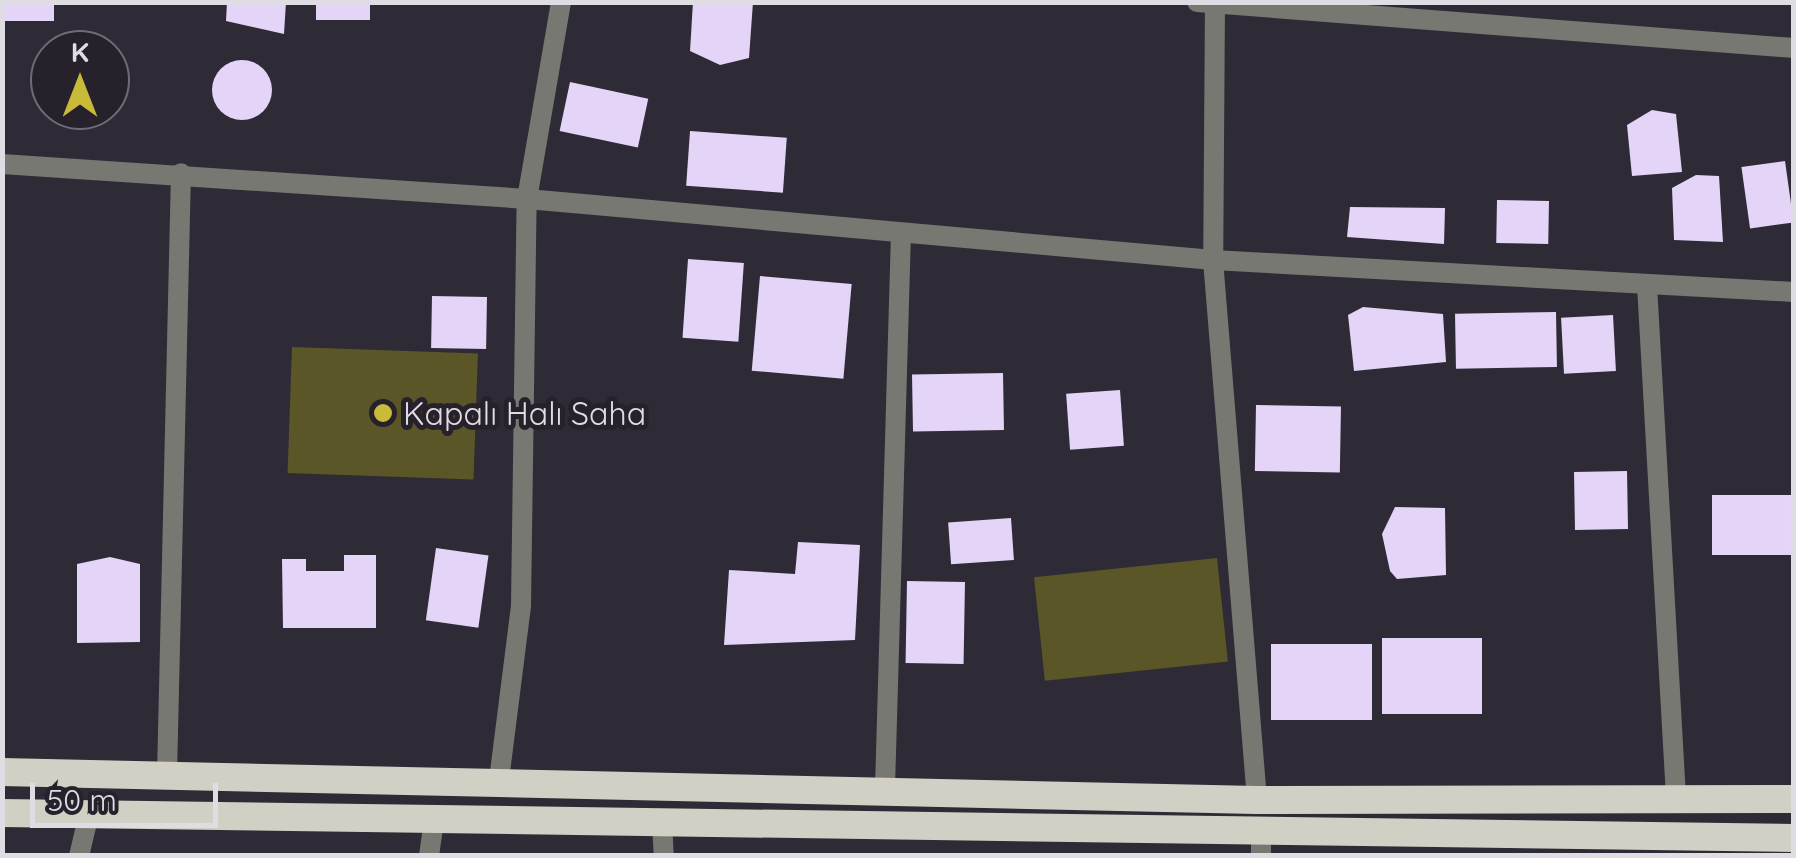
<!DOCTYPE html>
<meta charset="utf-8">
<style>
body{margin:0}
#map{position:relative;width:1796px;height:858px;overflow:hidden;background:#2f2b36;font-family:Quicksand,sans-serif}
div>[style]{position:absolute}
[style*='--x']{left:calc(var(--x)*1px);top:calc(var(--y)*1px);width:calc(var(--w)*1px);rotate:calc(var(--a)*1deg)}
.green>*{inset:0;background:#5b5628;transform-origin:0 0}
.building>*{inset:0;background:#e3d4f8;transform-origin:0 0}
.round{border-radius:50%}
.minor>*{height:20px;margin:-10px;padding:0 10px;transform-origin:10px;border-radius:10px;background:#787872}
.trunk>*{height:28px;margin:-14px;padding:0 14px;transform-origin:14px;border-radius:14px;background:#d2d0c4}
.dots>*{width:28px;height:28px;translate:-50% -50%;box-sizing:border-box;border:5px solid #26212b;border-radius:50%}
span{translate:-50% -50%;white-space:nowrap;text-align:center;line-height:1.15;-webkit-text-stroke:10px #26212b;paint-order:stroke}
.poi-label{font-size:32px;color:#dfdce3}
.left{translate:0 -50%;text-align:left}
.frame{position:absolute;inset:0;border:5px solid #dfdce3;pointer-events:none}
.north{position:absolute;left:30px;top:30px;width:100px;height:100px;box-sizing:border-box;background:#26212b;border:2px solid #706c75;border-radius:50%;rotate:0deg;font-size:28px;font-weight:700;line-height:40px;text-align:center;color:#dfdce3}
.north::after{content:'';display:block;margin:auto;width:35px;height:45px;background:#c9ba3a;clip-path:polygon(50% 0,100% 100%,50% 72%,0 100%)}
.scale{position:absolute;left:30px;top:783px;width:188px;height:45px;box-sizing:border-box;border:5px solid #dfdce3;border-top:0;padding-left:12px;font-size:30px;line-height:35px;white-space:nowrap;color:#dfdce3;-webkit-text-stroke:8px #26212b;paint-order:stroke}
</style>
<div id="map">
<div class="green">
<i style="left:292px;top:347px;width:186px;height:126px;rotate:2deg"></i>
<i style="left:1217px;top:558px;width:104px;height:184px;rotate:84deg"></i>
</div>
<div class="building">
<i style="left:2px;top:2px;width:52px;height:19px"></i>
<i style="clip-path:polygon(227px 2px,286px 2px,284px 34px,226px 21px)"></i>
<i style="left:316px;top:2px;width:54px;height:18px"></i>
<i style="clip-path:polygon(693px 2px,753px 2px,749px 58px,720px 65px,690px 51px)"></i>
<i class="round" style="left:212px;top:60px;width:60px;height:60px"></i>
<i style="left:570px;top:82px;width:80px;height:50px;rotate:12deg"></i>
<i style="clip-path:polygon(1652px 110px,1676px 114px,1682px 172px,1632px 176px,1627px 125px)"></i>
<i style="left:690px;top:131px;width:97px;height:55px;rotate:4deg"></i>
<i style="left:1785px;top:161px;width:62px;height:44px;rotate:82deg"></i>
<i style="clip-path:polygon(1696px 175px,1719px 176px,1723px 242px,1674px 240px,1672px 188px)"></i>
<i style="left:1497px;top:200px;width:52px;height:43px;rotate:1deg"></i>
<i style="clip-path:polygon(1350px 207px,1445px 208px,1444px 244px,1347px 237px)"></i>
<i style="left:688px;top:259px;width:56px;height:79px;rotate:4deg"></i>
<i style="left:760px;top:276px;width:92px;height:95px;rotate:5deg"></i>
<i style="left:432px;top:296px;width:55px;height:52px;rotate:1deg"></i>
<i style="clip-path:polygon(1363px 307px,1443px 314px,1446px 362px,1354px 371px,1348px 315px)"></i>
<i style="left:1556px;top:312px;width:55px;height:101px;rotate:89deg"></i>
<i style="left:1613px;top:315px;width:56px;height:52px;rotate:87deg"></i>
<i style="left:1003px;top:373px;width:57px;height:91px;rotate:89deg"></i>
<i style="left:1120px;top:390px;width:56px;height:54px;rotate:86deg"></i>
<i style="left:1256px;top:405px;width:85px;height:66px;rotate:1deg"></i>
<i style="left:1627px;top:471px;width:58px;height:53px;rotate:89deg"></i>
<i style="left:1794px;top:495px;width:60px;height:82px;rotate:90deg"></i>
<i style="clip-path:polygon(1395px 507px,1445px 508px,1446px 575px,1397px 579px,1390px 571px,1382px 534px)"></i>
<i style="left:1011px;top:518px;width:42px;height:63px;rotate:86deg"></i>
<i style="clip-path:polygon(798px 542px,860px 545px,855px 640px,724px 645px,729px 570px,795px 574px)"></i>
<i style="left:436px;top:548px;width:53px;height:73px;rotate:8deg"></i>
<i style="clip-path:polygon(344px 555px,376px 555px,376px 628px,283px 628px,282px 559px,306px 559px,306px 571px,344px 571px)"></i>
<i style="clip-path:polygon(110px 557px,140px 564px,140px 642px,77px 643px,77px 564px)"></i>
<i style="left:907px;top:581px;width:58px;height:82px;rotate:1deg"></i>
<i style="left:1382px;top:638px;width:100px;height:76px"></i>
<i style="left:1372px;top:644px;width:76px;height:101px;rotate:90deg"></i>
</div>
<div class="minor">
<i style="--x:1197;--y:2;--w:599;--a:4.41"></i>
<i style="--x:1215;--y:2;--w:258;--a:90.4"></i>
<i style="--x:1213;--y:260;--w:542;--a:85.34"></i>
<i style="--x:2;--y:164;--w:526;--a:3.81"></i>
<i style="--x:527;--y:199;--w:689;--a:5.08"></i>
<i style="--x:1213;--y:260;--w:582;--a:3.15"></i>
<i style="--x:1647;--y:285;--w:513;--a:86.76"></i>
<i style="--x:167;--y:775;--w:602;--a:-88.67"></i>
<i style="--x:499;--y:780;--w:176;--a:-82.8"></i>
<i style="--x:521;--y:605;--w:406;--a:-89.2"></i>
<i style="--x:527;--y:199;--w:200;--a:-80.2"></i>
<i style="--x:885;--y:788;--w:554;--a:-88.35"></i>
<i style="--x:662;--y:822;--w:34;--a:87"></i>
<i style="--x:79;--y:856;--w:43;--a:-76.6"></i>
<i style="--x:429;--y:856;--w:37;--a:-82"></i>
<i style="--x:1261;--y:856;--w:25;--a:-90"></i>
</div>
<div class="trunk">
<i style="--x:2;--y:772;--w:1255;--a:1.28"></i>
<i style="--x:1257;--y:800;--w:537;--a:-0.11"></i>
<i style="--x:2;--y:813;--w:1792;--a:0.8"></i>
</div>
<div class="dots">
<i style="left:383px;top:413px;background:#c9ba3a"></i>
</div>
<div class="poi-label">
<span class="left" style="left:403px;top:413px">Kapalı Halı Saha</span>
</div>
<div class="frame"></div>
<div class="north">K</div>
<div class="scale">50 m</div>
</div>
